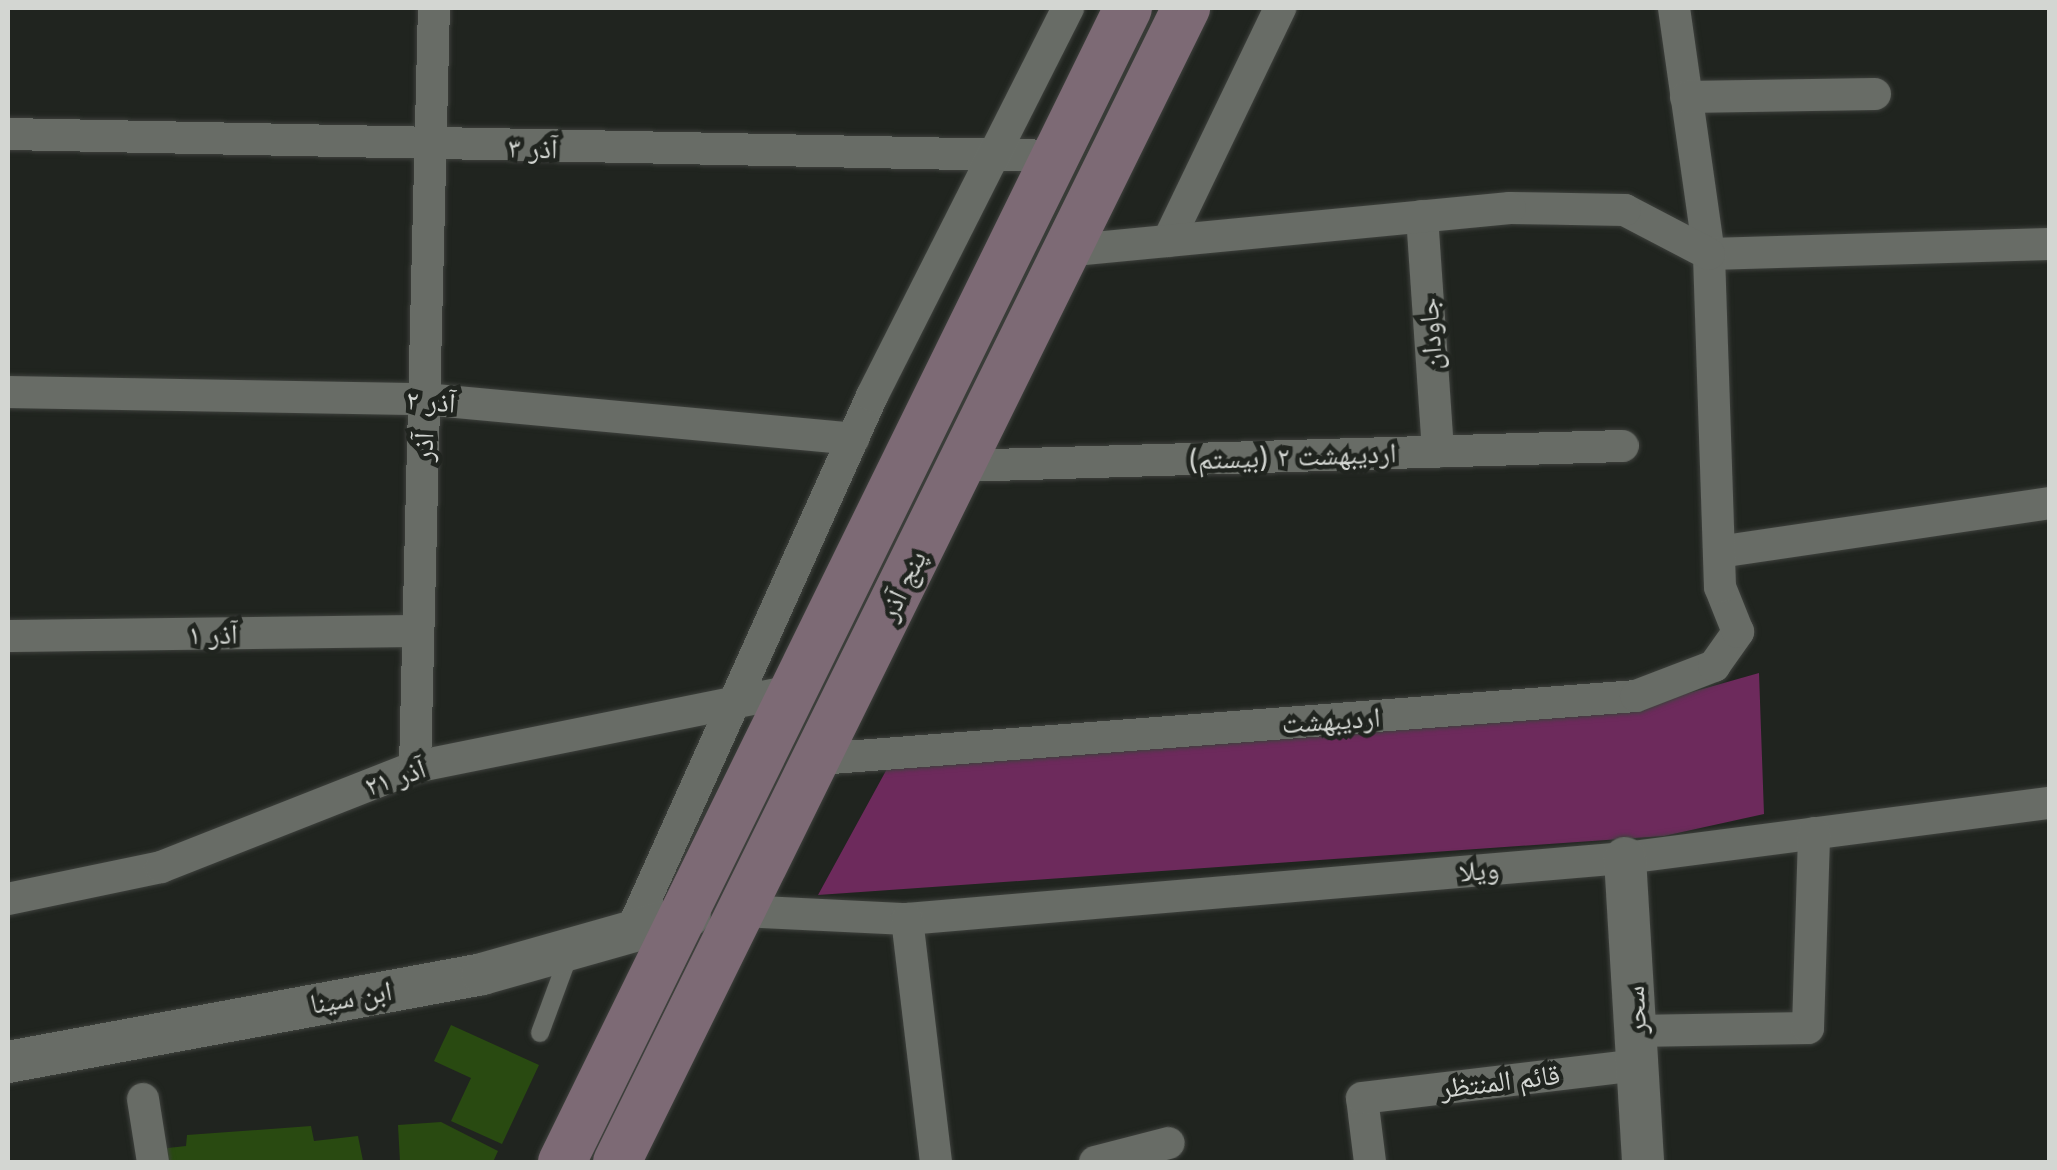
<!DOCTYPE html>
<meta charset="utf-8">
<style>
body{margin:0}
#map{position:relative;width:2057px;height:1170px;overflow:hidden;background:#20241f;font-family:Inter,"Noto Naskh Arabic",sans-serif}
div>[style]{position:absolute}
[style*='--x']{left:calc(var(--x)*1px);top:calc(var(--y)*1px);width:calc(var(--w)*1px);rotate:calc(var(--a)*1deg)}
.forest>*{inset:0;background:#6d2a5c}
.building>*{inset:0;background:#294a11}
.roads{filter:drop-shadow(0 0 2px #3e413d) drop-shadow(0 0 2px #3e413d)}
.service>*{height:18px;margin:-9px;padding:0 9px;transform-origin:9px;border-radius:9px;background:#686c66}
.minor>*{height:32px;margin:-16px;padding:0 16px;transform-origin:16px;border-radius:16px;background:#686c66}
.tertiary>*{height:42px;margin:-21px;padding:0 21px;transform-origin:21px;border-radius:21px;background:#686c66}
.secondary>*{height:48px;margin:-24px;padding:0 24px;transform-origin:24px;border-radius:24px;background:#7d6a75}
span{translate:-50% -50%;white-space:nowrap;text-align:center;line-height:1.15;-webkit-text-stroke:9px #20241f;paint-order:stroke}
.street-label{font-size:28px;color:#d3d6d2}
.frame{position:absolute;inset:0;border:10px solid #d3d6d2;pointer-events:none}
</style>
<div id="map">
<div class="forest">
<i style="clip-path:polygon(1759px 673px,1764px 814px,1664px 836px,818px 895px,894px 756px,1625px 711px)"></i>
</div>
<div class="building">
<i style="clip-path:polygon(451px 1025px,539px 1065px,502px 1144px,451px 1121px,471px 1078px,434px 1061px)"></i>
<i style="clip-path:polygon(441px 1122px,498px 1151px,493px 1162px,400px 1162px,398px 1125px)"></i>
<i style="clip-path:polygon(311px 1126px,314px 1141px,358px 1136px,363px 1161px,160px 1162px,159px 1149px,186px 1146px,187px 1135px)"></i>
</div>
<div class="roads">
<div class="service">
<i style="--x:540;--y:1033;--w:86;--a:-69.7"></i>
</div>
<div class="minor">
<i style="--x:1674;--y:8;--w:248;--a:81.9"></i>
<i style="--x:1709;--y:254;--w:341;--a:-1.7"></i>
<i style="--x:1686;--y:97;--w:189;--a:-0.9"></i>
<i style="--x:8;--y:134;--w:1050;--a:1.2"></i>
<i style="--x:1422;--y:216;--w:236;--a:86.1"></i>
<i style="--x:1168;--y:241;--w:259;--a:-64.3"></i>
<i style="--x:8;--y:392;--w:416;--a:1"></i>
<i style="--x:424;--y:399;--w:431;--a:5.3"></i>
<i style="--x:960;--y:466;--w:663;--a:-1.73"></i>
<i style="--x:1725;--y:551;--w:329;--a:-8.4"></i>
<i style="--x:8;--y:636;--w:410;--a:-0.7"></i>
<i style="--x:819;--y:759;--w:819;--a:-4.41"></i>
<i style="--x:1636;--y:696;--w:84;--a:-21"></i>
<i style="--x:1714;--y:666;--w:42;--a:-54.8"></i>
<i style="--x:1738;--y:632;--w:48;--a:-111.8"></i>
<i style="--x:1720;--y:587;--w:333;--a:-91.9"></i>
<i style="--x:1709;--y:254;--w:95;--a:-152.4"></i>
<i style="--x:1625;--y:210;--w:115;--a:-179"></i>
<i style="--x:1510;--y:208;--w:446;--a:174.5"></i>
<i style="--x:415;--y:767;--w:759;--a:-88.57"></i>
<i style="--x:8;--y:899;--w:156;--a:-11.8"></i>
<i style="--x:161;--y:867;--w:273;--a:-21.5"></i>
<i style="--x:415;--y:767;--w:385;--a:-11.4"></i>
<i style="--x:741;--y:911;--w:166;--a:2.8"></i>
<i style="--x:907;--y:919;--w:721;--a:-4.86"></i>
<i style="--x:1625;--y:858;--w:429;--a:-7.4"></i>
<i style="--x:907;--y:919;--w:245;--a:83.2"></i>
<i style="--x:629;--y:936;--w:592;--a:-65.77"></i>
<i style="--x:872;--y:396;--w:435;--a:-63.2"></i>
<i style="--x:1636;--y:1031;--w:172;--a:-1"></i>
<i style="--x:1808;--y:1028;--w:195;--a:-88.2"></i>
<i style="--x:143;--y:1099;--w:64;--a:81"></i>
<i style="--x:1095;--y:1162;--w:76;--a:-14.4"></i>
<i style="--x:1370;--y:1162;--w:64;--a:-97.1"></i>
<i style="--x:1362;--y:1098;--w:278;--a:-6.8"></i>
</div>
<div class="tertiary">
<i style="--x:1625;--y:858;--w:305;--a:86.6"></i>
<i style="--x:8;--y:1062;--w:482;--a:-10.5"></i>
<i style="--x:482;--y:974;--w:216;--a:-15.8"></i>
</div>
<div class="secondary">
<i style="--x:562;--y:1162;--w:1285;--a:-63.87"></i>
<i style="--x:617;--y:1162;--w:1287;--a:-63.75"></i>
</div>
</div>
<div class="street-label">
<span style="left:533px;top:148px;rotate:1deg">آذر ۳</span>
<span style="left:1430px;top:334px;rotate:-94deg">جاودان</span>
<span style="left:431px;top:401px;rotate:4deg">آذر ۲</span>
<span style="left:423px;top:447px;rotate:-88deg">آذر</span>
<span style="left:1292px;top:456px;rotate:-2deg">اردیبهشت ۲ (بیستم)</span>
<span style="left:902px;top:585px;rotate:-64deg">پنج آذر</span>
<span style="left:213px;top:634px;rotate:-1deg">آذر ۱</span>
<span style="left:1331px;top:720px;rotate:-4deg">اردیبهشت</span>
<span style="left:395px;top:777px;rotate:-19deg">آذر ۲۱</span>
<span style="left:1479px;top:870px;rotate:-5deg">ویلا</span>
<span style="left:351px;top:997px;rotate:-10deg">ابن سینا</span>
<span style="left:1635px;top:1010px;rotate:-93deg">سحر</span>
<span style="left:1500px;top:1081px;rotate:-7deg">قائم المنتظر</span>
</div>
<div class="frame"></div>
</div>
